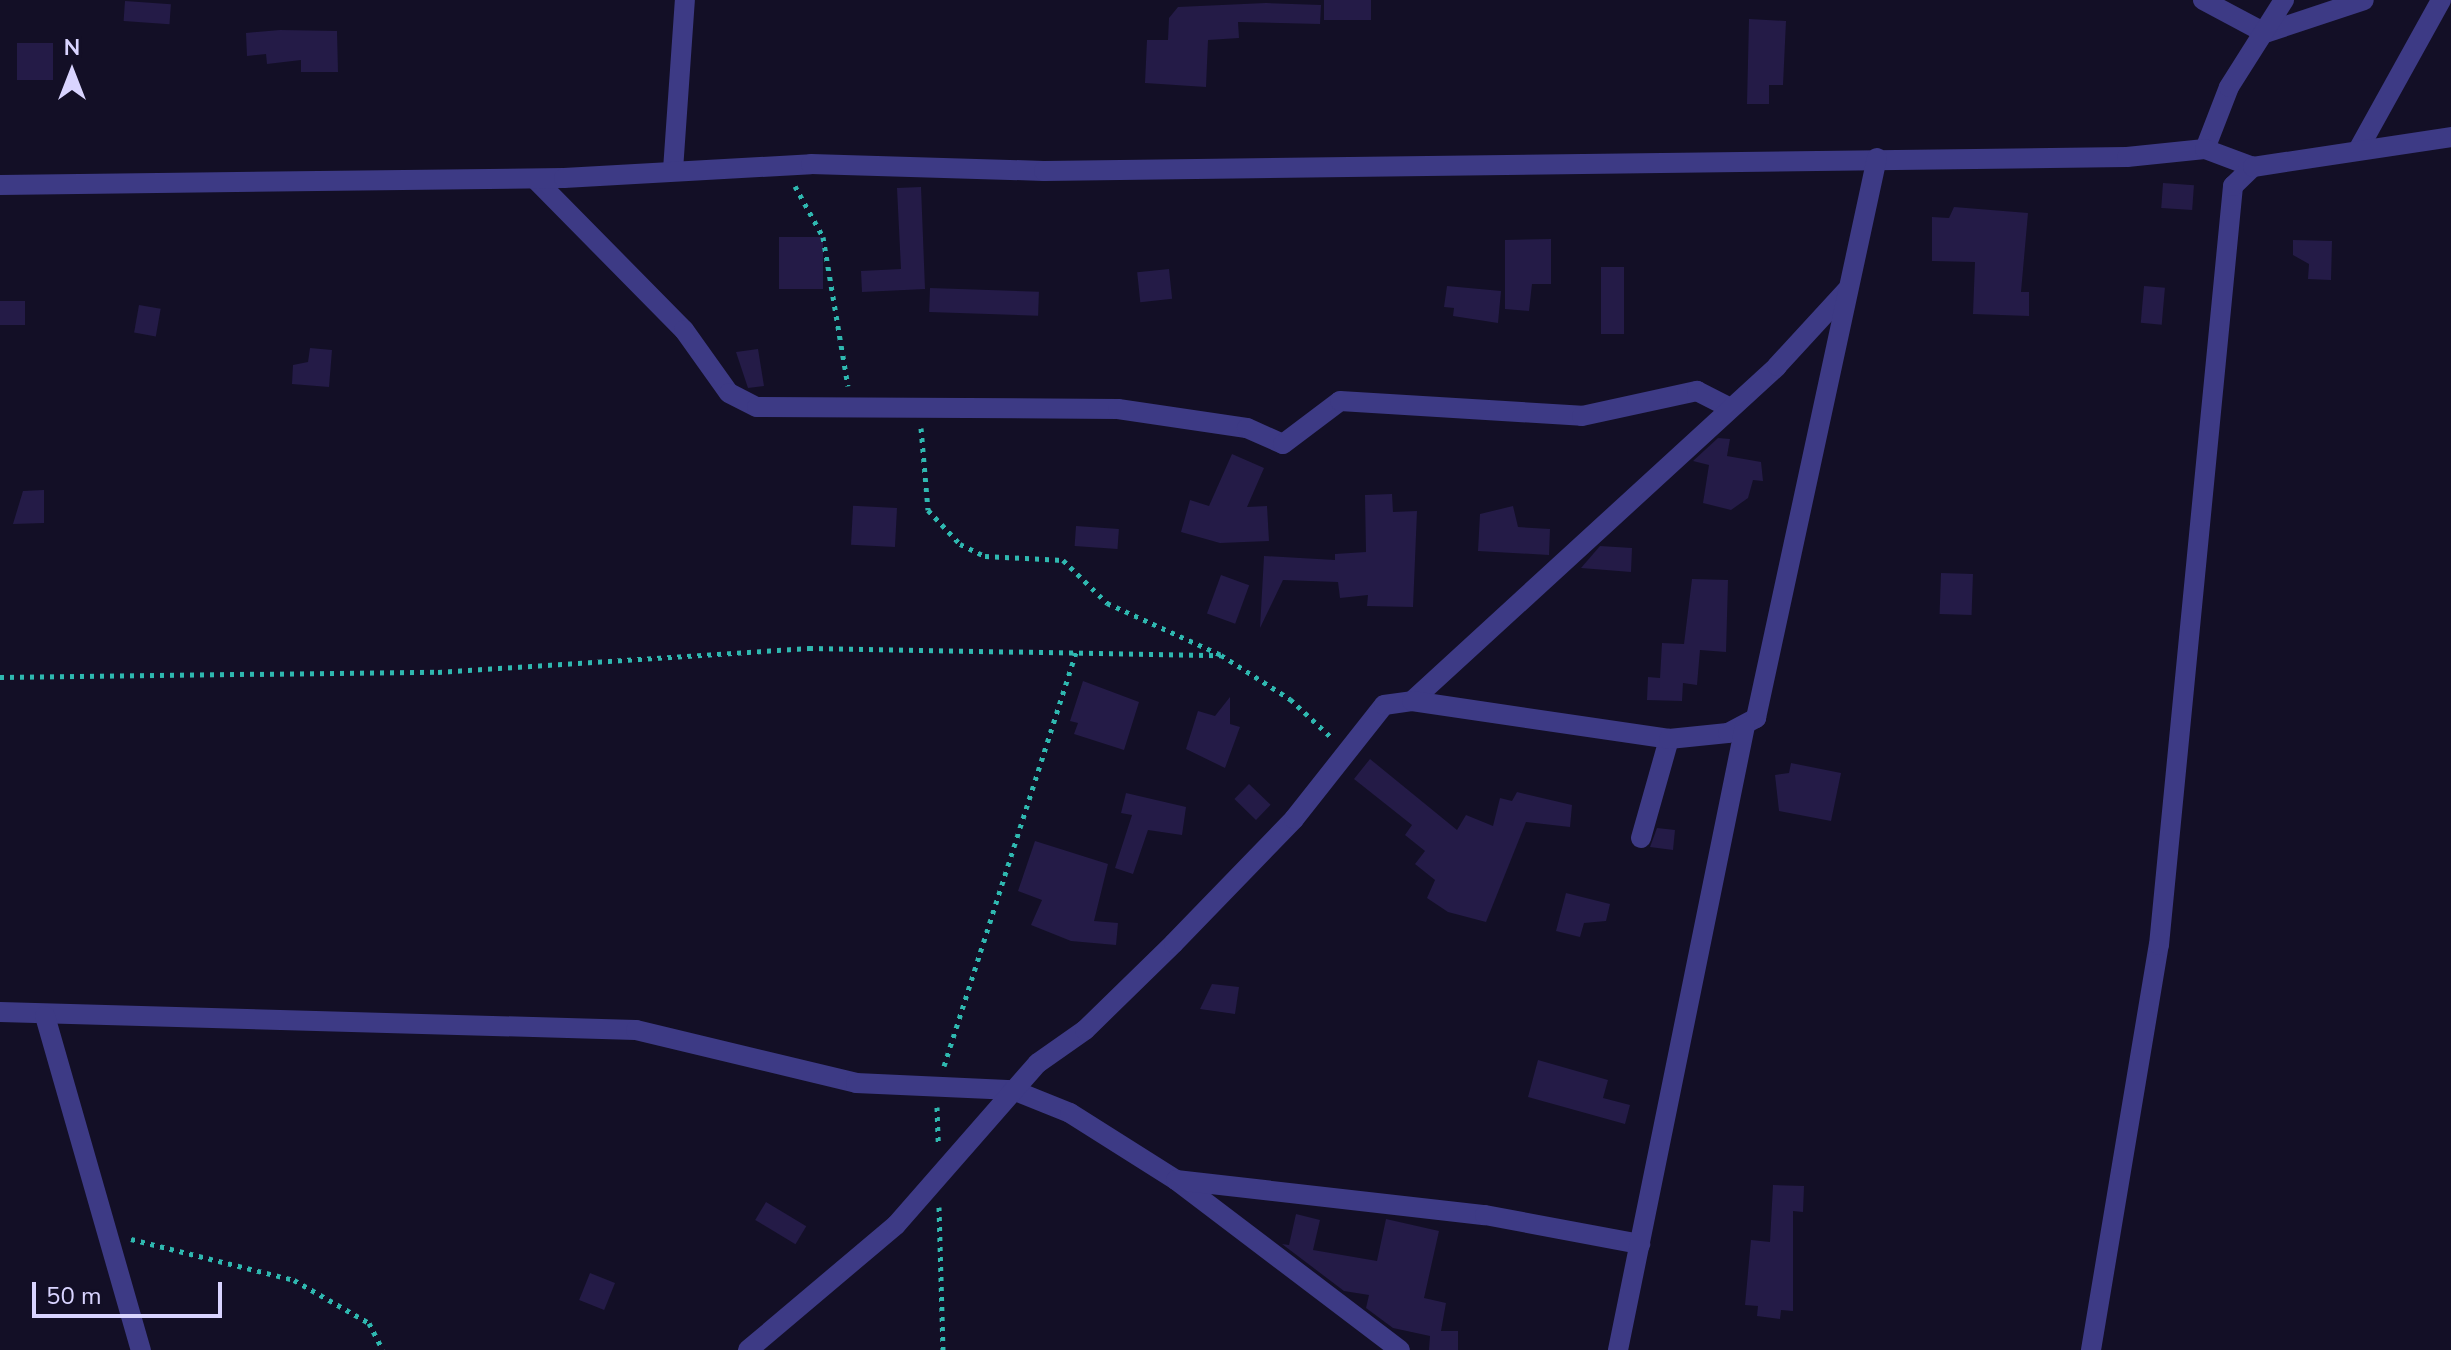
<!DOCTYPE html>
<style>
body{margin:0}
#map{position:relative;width:2451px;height:1350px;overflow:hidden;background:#130f26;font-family:"Nunito Sans",sans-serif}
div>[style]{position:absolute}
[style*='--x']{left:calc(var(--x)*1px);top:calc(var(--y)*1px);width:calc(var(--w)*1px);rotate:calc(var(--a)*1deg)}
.building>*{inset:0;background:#241b47;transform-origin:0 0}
.path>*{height:5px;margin-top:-2.5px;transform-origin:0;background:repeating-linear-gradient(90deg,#2fb8b0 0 4px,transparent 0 10px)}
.minor>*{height:20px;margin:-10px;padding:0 10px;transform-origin:10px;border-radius:10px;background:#3d3a85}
span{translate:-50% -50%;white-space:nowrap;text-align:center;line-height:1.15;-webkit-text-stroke:6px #130f26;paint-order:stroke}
.north{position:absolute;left:32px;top:32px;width:80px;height:80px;-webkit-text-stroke:6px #130f26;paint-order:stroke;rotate:0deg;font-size:22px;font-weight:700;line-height:32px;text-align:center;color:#d9d4ff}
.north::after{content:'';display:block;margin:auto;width:28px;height:36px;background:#d9d4ff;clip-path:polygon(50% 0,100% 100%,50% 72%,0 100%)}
.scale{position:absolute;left:32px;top:1282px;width:190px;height:36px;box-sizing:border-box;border:4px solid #d9d4ff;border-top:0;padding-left:10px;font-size:24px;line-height:28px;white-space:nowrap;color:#d9d4ff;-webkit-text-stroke:6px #130f26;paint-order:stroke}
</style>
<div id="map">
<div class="building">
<i style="left:1324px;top:0;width:47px;height:20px"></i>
<i style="left:125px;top:1px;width:46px;height:20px;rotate:4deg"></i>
<i style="clip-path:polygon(1266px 3px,1321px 5px,1320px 24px,1238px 22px,1239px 38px,1208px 40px,1206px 87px,1145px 83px,1147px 40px,1168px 40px,1169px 18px,1178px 7px)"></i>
<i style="clip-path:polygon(1749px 19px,1786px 21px,1783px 85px,1769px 85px,1769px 104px,1747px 104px)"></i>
<i style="clip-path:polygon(280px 30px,337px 31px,338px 72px,301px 72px,301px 60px,267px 64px,266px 54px,247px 56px,246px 33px)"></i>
<i style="left:53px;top:43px;width:37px;height:36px;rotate:90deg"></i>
<i style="left:2163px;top:183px;width:31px;height:25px;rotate:4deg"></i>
<i style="clip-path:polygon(921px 187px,925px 289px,862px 292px,861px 271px,901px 269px,897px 188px)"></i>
<i style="clip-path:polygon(1954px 207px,2028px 213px,2021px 292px,2029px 292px,2029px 316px,1973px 314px,1975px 262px,1932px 261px,1932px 217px,1949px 218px)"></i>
<i style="left:779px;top:237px;width:44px;height:52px"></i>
<i style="clip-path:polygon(1551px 239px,1551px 284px,1532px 284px,1529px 311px,1505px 309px,1505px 240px)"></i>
<i style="clip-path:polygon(2293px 240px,2332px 241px,2331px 280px,2308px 279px,2309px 264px,2293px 255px)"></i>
<i style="left:1601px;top:267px;width:23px;height:67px"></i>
<i style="left:1169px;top:269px;width:30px;height:32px;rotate:84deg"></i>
<i style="clip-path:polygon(1447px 286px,1501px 291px,1498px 323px,1453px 316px,1454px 308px,1444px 307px)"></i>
<i style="left:2144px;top:286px;width:21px;height:37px;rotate:5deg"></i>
<i style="left:930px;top:288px;width:109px;height:24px;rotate:2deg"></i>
<i style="left:0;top:301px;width:25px;height:24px"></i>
<i style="left:139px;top:305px;width:22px;height:28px;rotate:10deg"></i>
<i style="clip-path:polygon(310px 348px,332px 350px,329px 387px,292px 384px,293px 365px,308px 362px)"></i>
<i style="clip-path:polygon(758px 349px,764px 386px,748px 388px,736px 352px)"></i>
<i style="clip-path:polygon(1718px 438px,1730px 439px,1727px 456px,1761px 462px,1763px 481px,1753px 480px,1748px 498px,1731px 510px,1703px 503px,1709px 465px,1693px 461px)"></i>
<i style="clip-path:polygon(1232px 454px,1264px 468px,1247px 507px,1267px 506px,1269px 541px,1220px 543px,1181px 532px,1190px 500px,1209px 506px)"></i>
<i style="clip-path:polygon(44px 490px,44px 523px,13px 524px,23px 491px)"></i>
<i style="clip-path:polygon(1392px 494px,1393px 512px,1417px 511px,1413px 607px,1367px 606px,1368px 595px,1340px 598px,1338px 582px,1283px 580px,1260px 628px,1264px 556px,1335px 560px,1335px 554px,1366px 552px,1365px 495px)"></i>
<i style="clip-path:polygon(1513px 506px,1518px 527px,1550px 529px,1549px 555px,1478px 551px,1480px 514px)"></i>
<i style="left:897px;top:508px;width:39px;height:44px;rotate:93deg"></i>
<i style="left:1076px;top:526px;width:43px;height:20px;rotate:4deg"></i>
<i style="clip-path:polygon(1600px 546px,1632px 548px,1631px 572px,1581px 568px)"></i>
<i style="left:1941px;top:573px;width:32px;height:41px;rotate:2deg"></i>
<i style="left:1221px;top:575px;width:30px;height:41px;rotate:20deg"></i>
<i style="clip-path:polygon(1692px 579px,1728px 580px,1726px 652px,1700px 650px,1697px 685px,1683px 683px,1682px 701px,1647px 700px,1648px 677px,1660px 678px,1662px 643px,1684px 644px)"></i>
<i style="clip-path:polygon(1083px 681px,1139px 702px,1124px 750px,1074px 734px,1078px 723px,1070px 721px)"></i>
<i style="clip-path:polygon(1230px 697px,1230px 724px,1240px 727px,1225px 768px,1186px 749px,1198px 711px,1215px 716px)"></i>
<i style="clip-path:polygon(1370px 759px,1457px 830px,1466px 815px,1493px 826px,1500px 798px,1512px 801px,1517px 792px,1572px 805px,1570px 827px,1526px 822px,1486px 922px,1448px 912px,1427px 898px,1435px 880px,1415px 864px,1425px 851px,1405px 835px,1412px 825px,1354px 779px)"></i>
<i style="clip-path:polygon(1791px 763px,1841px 773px,1831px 821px,1779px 811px,1775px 775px,1789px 773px)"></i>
<i style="left:1249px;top:784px;width:30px;height:21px;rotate:44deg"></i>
<i style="clip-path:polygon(1126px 793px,1186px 807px,1182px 835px,1148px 830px,1133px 874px,1115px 868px,1132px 815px,1121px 813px)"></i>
<i style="clip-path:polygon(1657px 828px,1675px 830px,1673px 850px,1650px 847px)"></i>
<i style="clip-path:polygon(1035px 841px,1108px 864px,1094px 921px,1118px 923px,1116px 945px,1071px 941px,1031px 925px,1042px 900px,1018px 891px)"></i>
<i style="clip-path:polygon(1566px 893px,1610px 904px,1606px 921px,1584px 923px,1580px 937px,1556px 931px)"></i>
<i style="clip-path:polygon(1212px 984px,1239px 987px,1235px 1014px,1200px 1009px)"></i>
<i style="clip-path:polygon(1538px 1060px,1608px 1080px,1603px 1098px,1630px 1105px,1625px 1124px,1528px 1097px)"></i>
<i style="clip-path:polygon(1773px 1185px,1804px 1186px,1803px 1212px,1793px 1211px,1793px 1311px,1781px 1310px,1780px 1319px,1757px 1316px,1758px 1306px,1745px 1305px,1751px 1240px,1770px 1242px)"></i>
<i style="left:766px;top:1202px;width:47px;height:21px;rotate:31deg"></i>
<i style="clip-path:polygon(1296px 1214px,1320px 1220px,1313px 1250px,1377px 1261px,1386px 1219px,1439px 1231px,1424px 1298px,1446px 1303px,1441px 1331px,1458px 1331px,1458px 1350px,1429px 1350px,1430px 1336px,1393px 1328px,1366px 1308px,1369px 1295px,1344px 1291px,1282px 1244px,1289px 1245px)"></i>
<i style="left:590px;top:1273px;width:27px;height:29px;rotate:22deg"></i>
</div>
<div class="path">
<i style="--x:795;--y:186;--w:58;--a:61.2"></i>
<i style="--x:823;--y:237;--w:151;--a:80.5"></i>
<i style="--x:921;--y:428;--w:82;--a:85.1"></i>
<i style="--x:928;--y:510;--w:47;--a:46.7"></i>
<i style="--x:960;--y:544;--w:28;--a:26"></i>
<i style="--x:985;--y:556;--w:78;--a:2.9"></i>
<i style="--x:1063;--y:560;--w:62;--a:44.3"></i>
<i style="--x:1107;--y:603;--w:125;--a:24.5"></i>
<i style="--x:1221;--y:655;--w:82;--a:32.5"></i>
<i style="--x:1290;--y:699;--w:59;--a:42.9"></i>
<i style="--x:0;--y:677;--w:438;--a:-0.7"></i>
<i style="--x:438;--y:672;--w:372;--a:-3.7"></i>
<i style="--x:809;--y:648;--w:412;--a:1"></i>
<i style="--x:944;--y:1066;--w:434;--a:-72.3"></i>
<i style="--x:937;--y:1107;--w:38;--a:88"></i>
<i style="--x:939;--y:1207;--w:143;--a:88.4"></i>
<i style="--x:131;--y:1239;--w:168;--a:14.1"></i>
<i style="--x:294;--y:1280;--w:86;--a:29.8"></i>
<i style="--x:369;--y:1323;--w:30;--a:63"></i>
</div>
<div class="minor">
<i style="--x:2203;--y:0;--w:70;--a:28"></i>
<i style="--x:2265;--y:33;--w:104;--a:-18.4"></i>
<i style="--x:2205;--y:149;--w:66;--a:-68.8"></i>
<i style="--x:2229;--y:87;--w:103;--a:-57.7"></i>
<i style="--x:2358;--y:150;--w:171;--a:-61"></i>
<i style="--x:673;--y:170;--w:170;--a:-86"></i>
<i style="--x:535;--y:179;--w:212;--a:45.4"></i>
<i style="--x:684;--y:330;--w:77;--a:54.5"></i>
<i style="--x:729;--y:393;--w:31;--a:27"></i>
<i style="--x:757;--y:407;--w:361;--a:0.3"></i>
<i style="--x:1118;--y:409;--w:130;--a:8.4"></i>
<i style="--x:1247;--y:428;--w:39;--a:24"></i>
<i style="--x:1283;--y:444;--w:71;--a:-37"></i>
<i style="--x:1340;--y:401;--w:242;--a:3.5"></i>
<i style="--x:1582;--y:416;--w:118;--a:-12.3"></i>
<i style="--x:1697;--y:391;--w:33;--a:27"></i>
<i style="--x:0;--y:185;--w:564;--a:-0.71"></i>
<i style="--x:564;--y:178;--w:247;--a:-3.2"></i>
<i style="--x:811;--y:164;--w:233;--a:1.7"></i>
<i style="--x:1044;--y:171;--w:1083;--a:-0.74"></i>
<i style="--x:2127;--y:157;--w:78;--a:-5.9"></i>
<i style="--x:2205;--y:149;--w:51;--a:20.6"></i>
<i style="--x:1412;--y:701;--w:495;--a:-42.5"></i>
<i style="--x:1777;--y:366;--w:103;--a:-47.4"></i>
<i style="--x:1641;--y:838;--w:103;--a:-74.2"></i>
<i style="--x:0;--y:1012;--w:636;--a:1.62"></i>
<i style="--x:636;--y:1030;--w:226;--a:13.5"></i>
<i style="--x:856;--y:1083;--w:157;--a:2.6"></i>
<i style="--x:1013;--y:1090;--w:61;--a:22"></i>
<i style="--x:1070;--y:1113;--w:125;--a:32.3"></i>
<i style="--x:1176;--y:1180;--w:281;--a:37.2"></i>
<i style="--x:45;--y:1016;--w:348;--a:74"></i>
<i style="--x:1176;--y:1180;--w:311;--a:6.5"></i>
<i style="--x:1485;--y:1215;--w:158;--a:10.6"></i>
<i style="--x:748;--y:1350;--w:194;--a:-40.2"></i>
<i style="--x:896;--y:1225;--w:215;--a:-48.8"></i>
<i style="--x:1038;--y:1063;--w:57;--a:-35.1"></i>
<i style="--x:1085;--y:1030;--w:124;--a:-44.3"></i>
<i style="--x:1174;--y:943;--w:173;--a:-45.9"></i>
<i style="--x:1294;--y:819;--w:145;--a:-51.7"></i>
<i style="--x:1384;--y:705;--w:28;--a:-8"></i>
<i style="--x:1412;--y:701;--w:260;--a:8.4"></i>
<i style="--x:1669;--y:739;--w:59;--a:-5.8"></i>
<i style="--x:1728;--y:733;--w:32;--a:-28"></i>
<i style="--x:1756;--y:718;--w:573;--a:-77.81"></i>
<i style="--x:1618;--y:1350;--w:637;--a:-78.5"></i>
<i style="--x:2091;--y:1350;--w:411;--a:-80.5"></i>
<i style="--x:2159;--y:945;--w:763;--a:-84.43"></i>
<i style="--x:2233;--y:186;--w:28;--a:-44"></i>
<i style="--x:2253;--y:167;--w:200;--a:-8.6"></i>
</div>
<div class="north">N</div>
<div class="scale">50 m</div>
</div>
